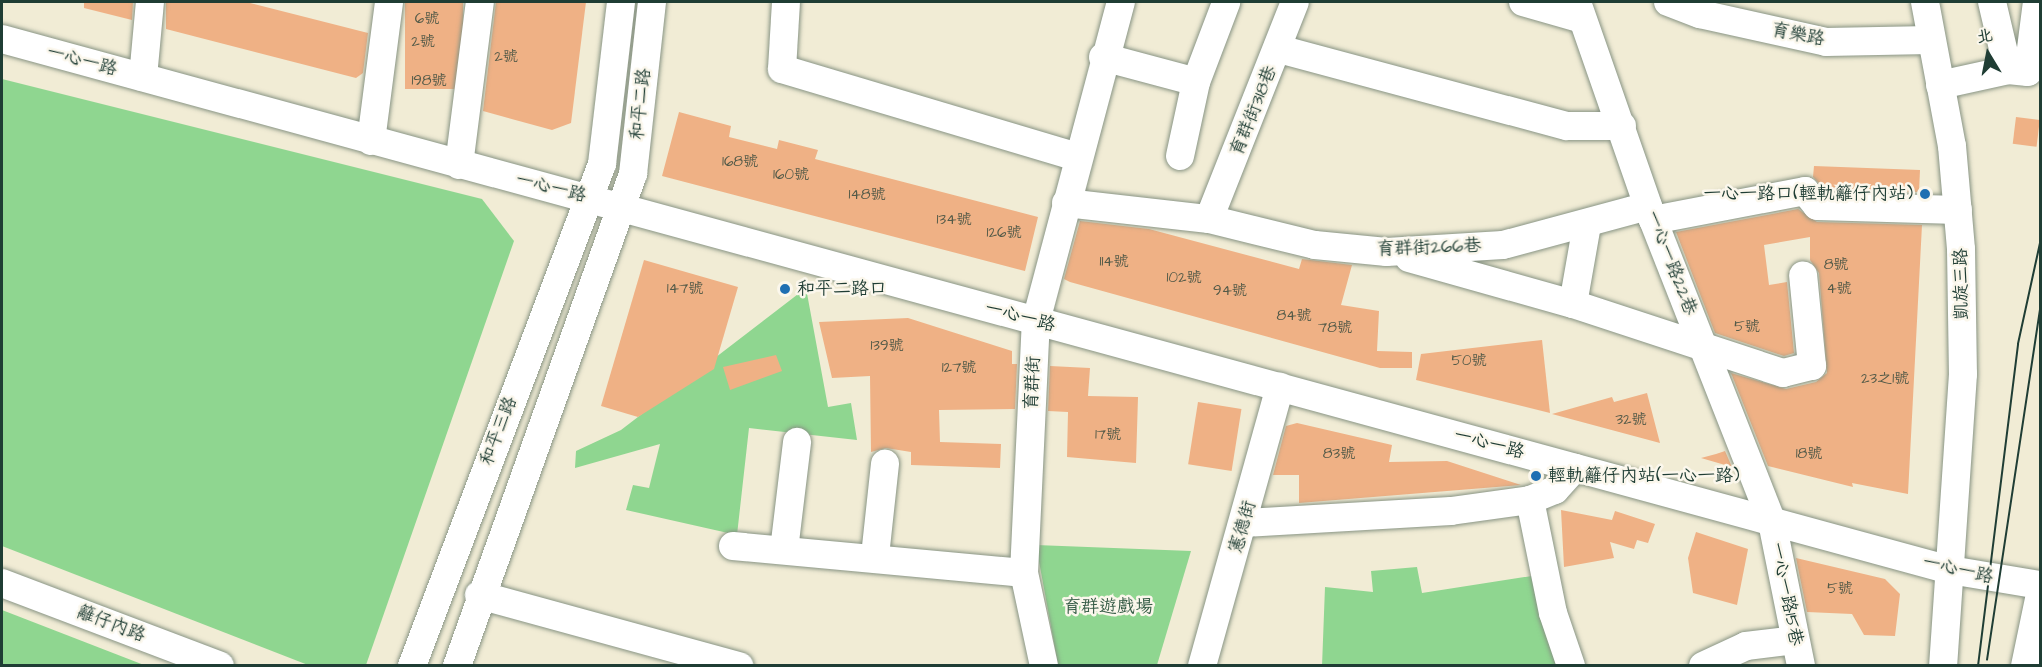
<!DOCTYPE html>
<meta charset="utf-8">
<style>
body{margin:0}
#map{position:relative;width:2042px;height:667px;overflow:hidden;background:#f1ecd5;font-family:"Architects Daughter","LXGW WenKai TC",sans-serif}
div>[style]{position:absolute}
[style*='--x']{left:calc(var(--x)*1px);top:calc(var(--y)*1px);width:calc(var(--w)*1px);rotate:calc(var(--a)*1deg)}
.green>*{inset:0;background:#8fd690}
.building>*{inset:0;background:#efb185;transform-origin:0 0}
.roads{filter:drop-shadow(0 0 2px #889484) drop-shadow(0 0 2px #889484)}
.minor>*{height:28px;margin:-14px;padding:0 14px;transform-origin:14px;border-radius:14px;background:#fff}
.tram>*{height:1.5px;margin:-0.75px;padding:0 0.75px;transform-origin:0.75px;border-radius:0.75px;background:#1f3d34}
.dots>*{width:16px;height:16px;translate:-50% -50%;box-sizing:border-box;border:3px solid #fbf7ec;border-radius:50%}
span{translate:-50% -50%;white-space:nowrap;text-align:center;line-height:1.15;-webkit-text-stroke:5px #fbf7ec;paint-order:stroke}
.number-label{font-size:15px;color:#535a48}
.number-label span{-webkit-text-stroke-width:0}
.street-label{font-size:18px;color:#1f3d34}
.poi-label{font-size:18px;color:#1f3d34}
.right{translate:-100% -50%;text-align:right}
.left{translate:0 -50%;text-align:left}
.park-label{font-size:18px;color:#355c46}
.frame{position:absolute;inset:0;border:3px solid #1f3d34;pointer-events:none}
.north{position:absolute;left:1958px;top:24px;width:60px;height:60px;-webkit-text-stroke:4px #fbf7ec;paint-order:stroke;rotate:350deg;font-size:16px;font-weight:700;line-height:24px;text-align:center;color:#1f3d34}
.north::after{content:'';display:block;margin:auto;width:21px;height:27px;background:#1f3d34;clip-path:polygon(50% 0,100% 100%,50% 72%,0 100%)}
</style>
<div id="map">
<div class="green">
<i style="clip-path:polygon(2px 79px,482px 199px,514px 241px,366px 665px,308px 665px,2px 546px)"></i>
<i style="clip-path:polygon(806px 288px,828px 407px,851px 403px,857px 440px,749px 428px,737px 535px,626px 510px,633px 485px,649px 488px,660px 444px,575px 468px,576px 451px,621px 430px)"></i>
<i style="clip-path:polygon(1036px 545px,1191px 551px,1157px 665px,1058px 665px)"></i>
<i style="clip-path:polygon(1417px 567px,1422px 593px,1538px 575px,1559px 666px,1322px 666px,1325px 587px,1373px 592px,1371px 571px)"></i>
<i style="clip-path:polygon(2px 610px,144px 665px,2px 665px)"></i>
</div>
<div class="building">
<i style="clip-path:polygon(84px 2px,133px 2px,132px 20px,84px 8px)"></i>
<i style="clip-path:polygon(166px 2px,246px 2px,368px 33px,363px 73px,356px 78px,166px 29px)"></i>
<i style="left:405px;top:2px;width:58px;height:87px"></i>
<i style="clip-path:polygon(496px 2px,586px 2px,571px 123px,552px 130px,483px 111px)"></i>
<i style="clip-path:polygon(679px 112px,731px 126px,729px 137px,777px 149px,779px 140px,818px 150px,815px 159px,1038px 217px,1025px 271px,662px 176px)"></i>
<i style="left:2016px;top:117px;width:24px;height:27px;rotate:7deg"></i>
<i style="clip-path:polygon(1814px 166px,1920px 170px,1919px 192px,1825px 190px,1813px 177px)"></i>
<i style="clip-path:polygon(1798px 209px,1817px 222px,1922px 225px,1908px 494px,1852px 483px,1853px 487px,1768px 466px,1731px 373px,1786px 389px,1816px 382px,1827px 373px,1819px 273px,1810px 260px,1810px 237px,1764px 245px,1769px 285px,1787px 282px,1794px 353px,1784px 356px,1715px 333px,1676px 232px)"></i>
<i style="clip-path:polygon(1080px 221px,1149px 229px,1299px 269px,1302px 259px,1352px 265px,1341px 305px,1379px 311px,1377px 351px,1412px 352px,1412px 368px,1380px 368px,1070px 282px,1064px 279px)"></i>
<i style="clip-path:polygon(644px 260px,738px 287px,714px 369px,638px 417px,601px 406px)"></i>
<i style="clip-path:polygon(908px 318px,1012px 351px,1012px 364px,1017px 364px,1015px 409px,939px 410px,940px 442px,1001px 444px,1000px 468px,911px 465px,911px 452px,886px 448px,871px 452px,870px 376px,832px 378px,819px 322px)"></i>
<i style="clip-path:polygon(1542px 340px,1550px 413px,1416px 380px,1421px 354px)"></i>
<i style="clip-path:polygon(776px 355px,782px 371px,730px 390px,723px 367px)"></i>
<i style="clip-path:polygon(1050px 366px,1090px 368px,1088px 396px,1138px 397px,1136px 463px,1067px 457px,1068px 412px,1048px 411px)"></i>
<i style="clip-path:polygon(1647px 393px,1660px 443px,1552px 414px,1612px 397px,1614px 402px)"></i>
<i style="left:1198px;top:402px;width:44px;height:63px;rotate:9deg"></i>
<i style="clip-path:polygon(1297px 423px,1392px 445px,1389px 462px,1447px 461px,1521px 485px,1299px 503px,1299px 475px,1273px 475px,1286px 426px)"></i>
<i style="clip-path:polygon(1725px 451px,1732px 467px,1701px 458px,1716px 454px)"></i>
<i style="clip-path:polygon(1561px 510px,1612px 520px,1615px 511px,1655px 524px,1648px 543px,1637px 540px,1634px 549px,1610px 542px,1614px 558px,1564px 567px)"></i>
<i style="clip-path:polygon(1696px 532px,1748px 549px,1737px 605px,1693px 593px,1688px 558px)"></i>
<i style="clip-path:polygon(1796px 558px,1885px 579px,1900px 594px,1895px 636px,1864px 635px,1852px 614px,1807px 612px)"></i>
</div>
<div class="roads">
<div class="minor">
<i style="--x:786;--y:2;--w:67;--a:93.4"></i>
<i style="--x:782;--y:69;--w:309;--a:16.6"></i>
<i style="--x:1523;--y:2;--w:61;--a:16.1"></i>
<i style="--x:1577;--y:2;--w:231;--a:70.8"></i>
<i style="--x:1653;--y:220;--w:325;--a:68.5"></i>
<i style="--x:1772;--y:522;--w:147;--a:78.6"></i>
<i style="--x:1668;--y:2;--w:34;--a:21"></i>
<i style="--x:1700;--y:14;--w:129;--a:12.5"></i>
<i style="--x:1826;--y:42;--w:105;--a:-1.1"></i>
<i style="--x:1925;--y:2;--w:147;--a:79.4"></i>
<i style="--x:1952;--y:146;--w:103;--a:85"></i>
<i style="--x:1961;--y:249;--w:125;--a:89.1"></i>
<i style="--x:1963;--y:374;--w:293;--a:93.9"></i>
<i style="--x:2;--y:39;--w:2019;--a:15.25"></i>
<i style="--x:1950;--y:570;--w:91;--a:9.5"></i>
<i style="--x:1279;--y:49;--w:298;--a:15"></i>
<i style="--x:1567;--y:126;--w:55;--a:0"></i>
<i style="--x:1103;--y:57;--w:96;--a:15"></i>
<i style="--x:2008;--y:70;--w:20;--a:6"></i>
<i style="--x:2028;--y:72;--w:71;--a:-82.7"></i>
<i style="--x:143;--y:77;--w:75;--a:-84.7"></i>
<i style="--x:1940;--y:85;--w:70;--a:-12.4"></i>
<i style="--x:2008;--y:70;--w:70;--a:-103.2"></i>
<i style="--x:371;--y:141;--w:140;--a:-82.6"></i>
<i style="--x:1180;--y:156;--w:76;--a:-77.8"></i>
<i style="--x:1196;--y:82;--w:85;--a:-69.2"></i>
<i style="--x:459;--y:165;--w:164;--a:-82.7"></i>
<i style="--x:1066;--y:203;--w:144;--a:6.4"></i>
<i style="--x:1209;--y:219;--w:109;--a:13.8"></i>
<i style="--x:1315;--y:245;--w:72;--a:5.6"></i>
<i style="--x:1387;--y:252;--w:116;--a:-3.5"></i>
<i style="--x:1503;--y:245;--w:150;--a:-15.1"></i>
<i style="--x:1209;--y:219;--w:233;--a:-68.4"></i>
<i style="--x:1653;--y:220;--w:155;--a:-10.8"></i>
<i style="--x:1805;--y:191;--w:19;--a:51"></i>
<i style="--x:1817;--y:206;--w:141;--a:1.6"></i>
<i style="--x:1409;--y:258;--w:170;--a:15.7"></i>
<i style="--x:1573;--y:304;--w:221;--a:18.2"></i>
<i style="--x:1783;--y:373;--w:30;--a:-14"></i>
<i style="--x:1812;--y:366;--w:91;--a:-95.6"></i>
<i style="--x:1573;--y:304;--w:80;--a:-80"></i>
<i style="--x:1530;--y:500;--w:115;--a:78.5"></i>
<i style="--x:1553;--y:613;--w:56;--a:71.2"></i>
<i style="--x:1244;--y:523;--w:207;--a:-3.3"></i>
<i style="--x:1451;--y:511;--w:80;--a:-7.9"></i>
<i style="--x:1530;--y:500;--w:27;--a:-22"></i>
<i style="--x:1555;--y:490;--w:30;--a:-48"></i>
<i style="--x:733;--y:546;--w:292;--a:5.3"></i>
<i style="--x:784;--y:550;--w:109;--a:-83.1"></i>
<i style="--x:875;--y:556;--w:93;--a:-83.8"></i>
<i style="--x:2;--y:583;--w:233;--a:20.8"></i>
<i style="--x:479;--y:595;--w:270;--a:15.3"></i>
<i style="--x:412;--y:666;--w:537;--a:-69.27"></i>
<i style="--x:602;--y:164;--w:163;--a:-83.3"></i>
<i style="--x:457;--y:666;--w:523;--a:-70.32"></i>
<i style="--x:633;--y:174;--w:173;--a:-83.7"></i>
<i style="--x:1044;--y:666;--w:95;--a:-102.1"></i>
<i style="--x:1024;--y:573;--w:252;--a:-87.3"></i>
<i style="--x:1036;--y:321;--w:330;--a:-75.1"></i>
<i style="--x:1202;--y:666;--w:290;--a:-74.4"></i>
<i style="--x:1703;--y:666;--w:47;--a:-24.9"></i>
<i style="--x:1746;--y:646;--w:49;--a:-7"></i>
<i style="--x:2025;--y:666;--w:74;--a:-78.2"></i>
</div>
</div>
<div class="tram">
<i style="--x:1987;--y:660;--w:356;--a:-81.4"></i>
<i style="--x:1978;--y:666;--w:324;--a:-82.9"></i>
<i style="--x:2018;--y:344;--w:103;--a:-77.7"></i>
</div>
<div class="dots">
<i style="left:1925px;top:194px;background:#1f6fb2"></i>
<i style="left:785px;top:289px;background:#1f6fb2"></i>
<i style="left:1536px;top:476px;background:#1f6fb2"></i>
</div>
<div class="number-label">
<span style="left:427px;top:19px">6號</span>
<span style="left:423px;top:42px">2號</span>
<span style="left:506px;top:57px">2號</span>
<span style="left:429px;top:81px">198號</span>
<span style="left:740px;top:162px">168號</span>
<span style="left:791px;top:175px">160號</span>
<span style="left:867px;top:195px">148號</span>
<span style="left:954px;top:220px">134號</span>
<span style="left:1004px;top:233px">126號</span>
<span style="left:1114px;top:262px">114號</span>
<span style="left:1836px;top:265px">8號</span>
<span style="left:1184px;top:278px">102號</span>
<span style="left:685px;top:289px">147號</span>
<span style="left:1839px;top:289px">4號</span>
<span style="left:1230px;top:291px">94號</span>
<span style="left:1294px;top:316px">84號</span>
<span style="left:1747px;top:327px">5號</span>
<span style="left:1335px;top:328px">78號</span>
<span style="left:887px;top:346px">139號</span>
<span style="left:1469px;top:361px">50號</span>
<span style="left:959px;top:368px">127號</span>
<span style="left:1885px;top:379px">23之1號</span>
<span style="left:1631px;top:420px">32號</span>
<span style="left:1108px;top:435px">17號</span>
<span style="left:1339px;top:454px">83號</span>
<span style="left:1809px;top:454px">18號</span>
<span style="left:1840px;top:589px">5號</span>
</div>
<div class="street-label">
<span style="left:1798px;top:35px;rotate:11deg">育樂路</span>
<span style="left:82px;top:61px;rotate:15deg">一心一路</span>
<span style="left:641px;top:104px;rotate:-84deg">和平二路</span>
<span style="left:1254px;top:111px;rotate:-68deg">育群街318巷</span>
<span style="left:551px;top:188px;rotate:14deg">一心一路</span>
<span style="left:1429px;top:248px;rotate:-2deg">育群街266巷</span>
<span style="left:1671px;top:263px;rotate:69deg">一心一路22巷</span>
<span style="left:1962px;top:284px;rotate:-91deg">凱旋三路</span>
<span style="left:1020px;top:317px;rotate:15deg">一心一路</span>
<span style="left:1033px;top:383px;rotate:-87deg">育群街</span>
<span style="left:499px;top:431px;rotate:-69deg">和平三路</span>
<span style="left:1489px;top:444px;rotate:15deg">一心一路</span>
<span style="left:1243px;top:527px;rotate:-74deg">憲德街</span>
<span style="left:1958px;top:570px;rotate:13deg">一心一路</span>
<span style="left:1786px;top:594px;rotate:79deg">一心一路15巷</span>
<span style="left:111px;top:624px;rotate:21deg">籬仔內路</span>
</div>
<div class="poi-label">
<span class="right" style="left:1913px;top:194px">一心一路口(輕軌籬仔內站)</span>
<span class="left" style="left:797px;top:289px">和平二路口</span>
<span class="left" style="left:1548px;top:476px">輕軌籬仔內站(一心一路)</span>
</div>
<div class="park-label">
<span style="left:1108px;top:607px">育群遊戲場</span>
</div>
<div class="frame"></div>
<div class="north">北</div>
</div>
